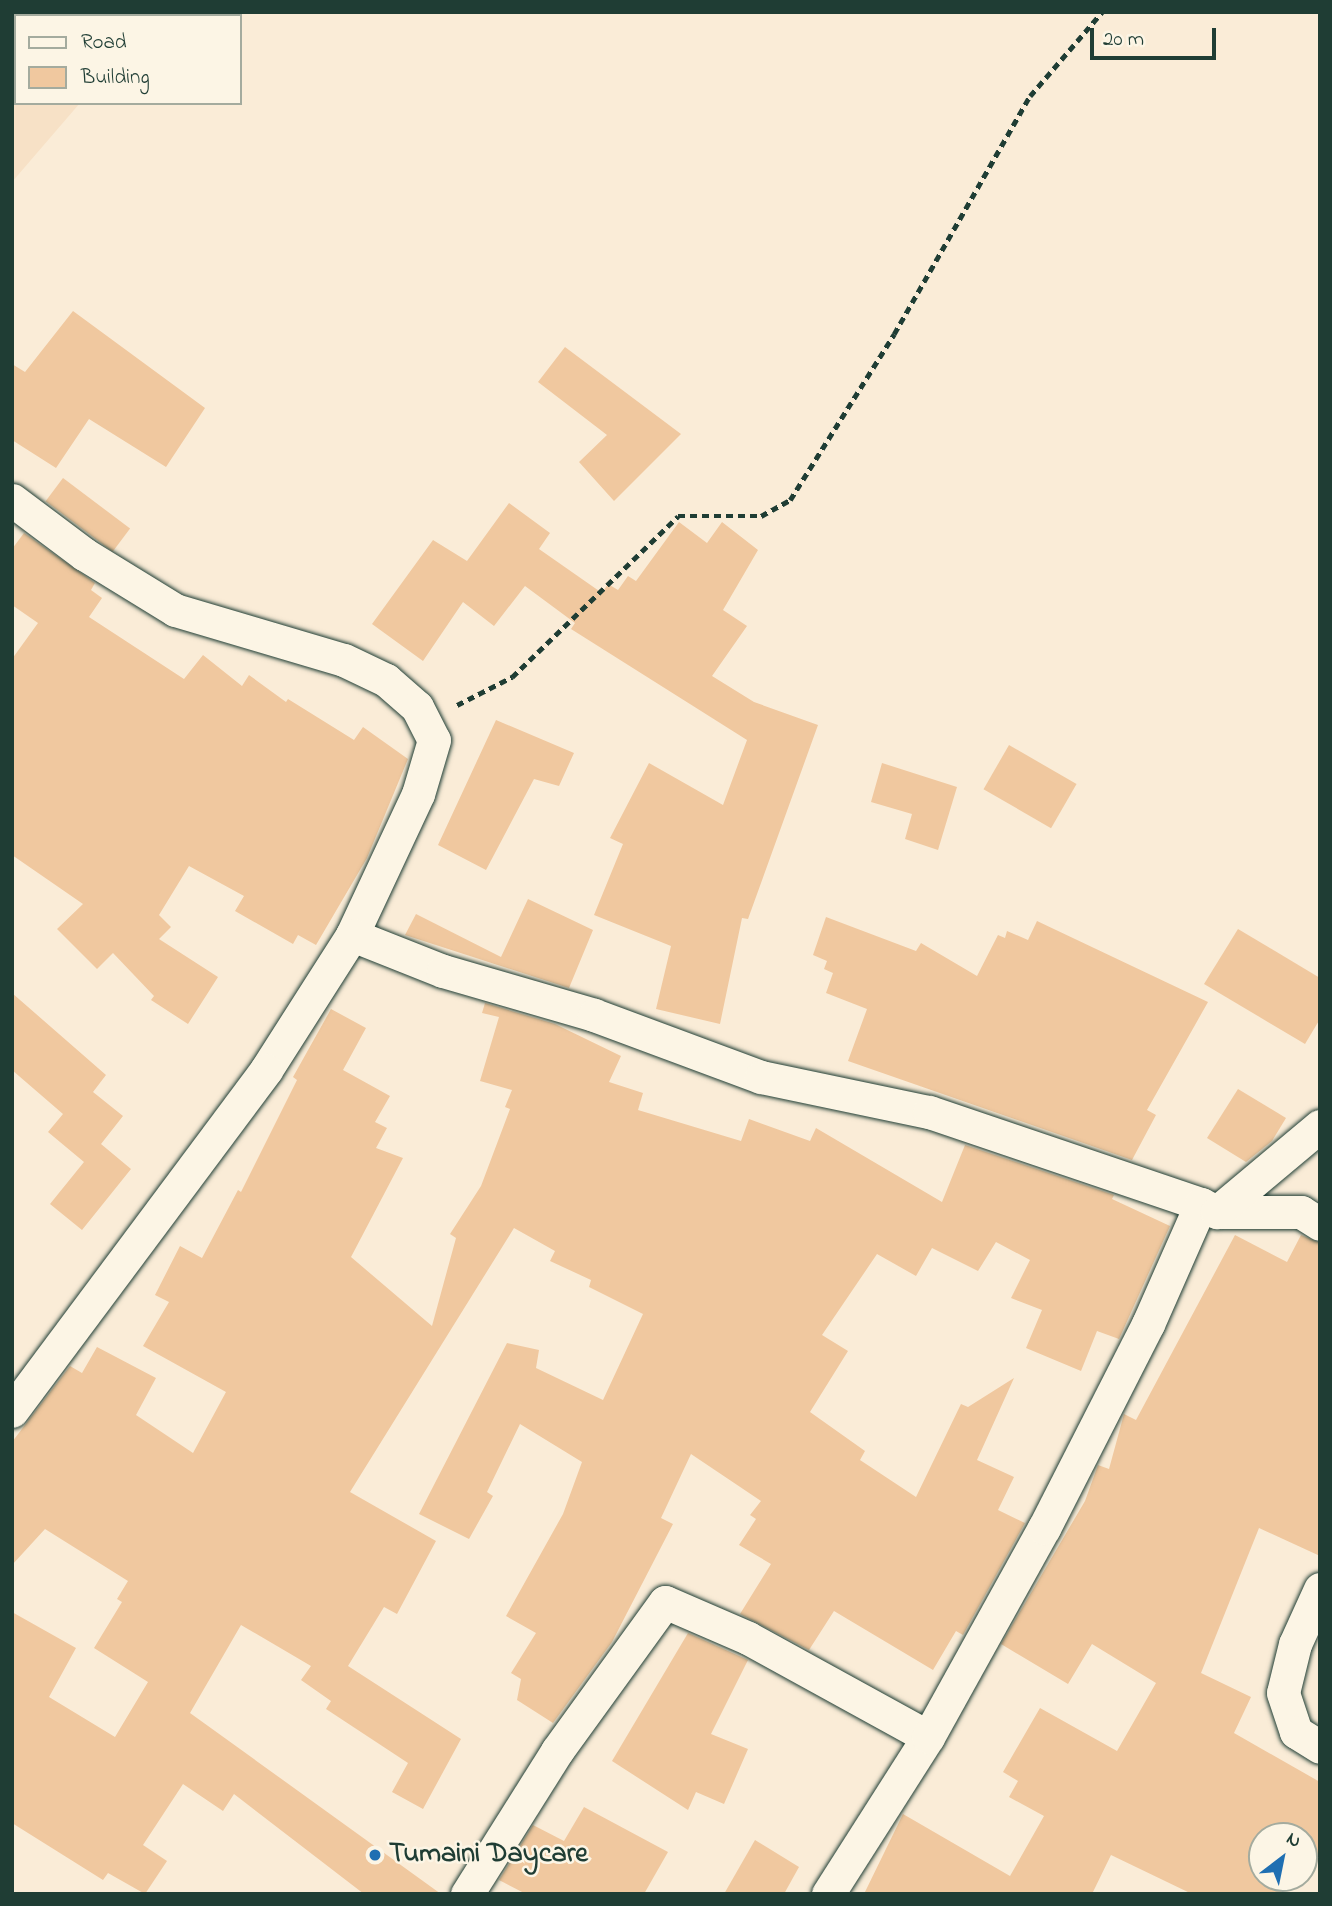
<!DOCTYPE html>
<style>
body{margin:0}
#map{position:relative;width:1332px;height:1906px;overflow:hidden;background:#faecd7;font-family:"Indie Flower",sans-serif}
div>[style]{position:absolute}
[style*='--x']{left:calc(var(--x)*1px);top:calc(var(--y)*1px);width:calc(var(--w)*1px);rotate:calc(var(--a)*1deg)}
.built>*{inset:0;background:#f7e1c6}
.building>*{inset:0;background:#f0c89f;transform-origin:0 0}
.path>*{height:4.5px;margin-top:-2.25px;transform-origin:0;background:repeating-linear-gradient(90deg,#1f3d34 0 7px,transparent 0 12px)}
.roads{filter:drop-shadow(0 0 2px #1f3d34) drop-shadow(0 0 2px #1f3d34)}
.minor>*{height:33px;margin:-16.5px;padding:0 16.5px;transform-origin:16.5px;border-radius:16.5px;background:#fcf5e5}
.dots>*{width:19px;height:19px;translate:-50% -50%;box-sizing:border-box;border:4px solid #fcf5e5;border-radius:50%}
span{translate:-50% -50%;white-space:nowrap;text-align:center;line-height:1.15;-webkit-text-stroke:5px #fcf5e5;paint-order:stroke}
.poi-label{font-size:28px;color:#1f3d34;font-weight:700}
.left{translate:0 -50%;text-align:left}
.frame{position:absolute;inset:0;border:14px solid #1f3d34;pointer-events:none}
.legend{position:absolute;left:14px;top:14px;width:228px;height:91px;box-sizing:border-box;background:#fcf5e5;border:2px solid #a4ab9e;margin:0;padding:9px 12px;list-style:none;font-size:21px;color:#1f3d34}
.legend li{display:flex;align-items:center;gap:14px;height:35px}
.legend b{width:35px;border:2px solid #a4ab9e}
.north{position:absolute;left:1248px;top:1822px;width:70px;height:70px;box-sizing:border-box;background:#fcf5e5;border:2px solid #a4ab9e;border-radius:50%;rotate:32deg;font-size:19px;font-weight:700;line-height:28px;text-align:center;color:#1f3d34}
.north::after{content:'';display:block;margin:auto;width:24px;height:32px;background:#1f6fb2;clip-path:polygon(50% 0,100% 100%,50% 72%,0 100%)}
.scale{position:absolute;left:1090px;top:28px;width:126px;height:32px;box-sizing:border-box;border:4px solid #1f3d34;border-top:0;padding-left:9px;font-size:21px;line-height:24px;white-space:nowrap;color:#1f3d34;-webkit-text-stroke:5px #fcf5e5;paint-order:stroke}
</style>
<div id="map">
<div class="built">
<i style="clip-path:polygon(12px 12px,159px 12px,16px 16px,16px 103px,80px 103px,12px 182px)"></i>
</div>
<div class="building">
<i style="clip-path:polygon(73px 311px,205px 408px,166px 467px,89px 419px,56px 468px,12px 440px,12px 364px,25px 372px)"></i>
<i style="clip-path:polygon(565px 347px,681px 434px,614px 501px,579px 462px,607px 435px,538px 382px)"></i>
<i style="left:63px;top:478px;width:84px;height:29px;rotate:37deg"></i>
<i style="clip-path:polygon(509px 503px,550px 533px,539px 549px,602px 593px,608px 584px,618px 590px,628px 576px,636px 581px,679px 522px,707px 543px,722px 522px,758px 550px,723px 610px,747px 626px,712px 676px,754px 702px,818px 725px,748px 919px,742px 918px,720px 1024px,656px 1009px,671px 946px,594px 915px,623px 844px,610px 838px,649px 763px,723px 805px,747px 740px,571px 629px,575px 623px,525px 586px,494px 626px,463px 602px,423px 661px,372px 624px,433px 540px,467px 561px)"></i>
<i style="clip-path:polygon(24px 533px,95px 583px,91px 590px,102px 598px,89px 617px,184px 679px,203px 655px,242px 686px,249px 675px,286px 702px,288px 699px,354px 740px,363px 727px,408px 759px,367px 858px,316px 945px,298px 935px,293px 944px,235px 911px,244px 896px,189px 866px,159px 915px,171px 927px,159px 939px,218px 977px,188px 1024px,151px 1000px,154px 996px,113px 953px,97px 969px,57px 929px,83px 904px,12px 855px,12px 659px,38px 623px,12px 605px,12px 549px)"></i>
<i style="clip-path:polygon(496px 720px,574px 753px,559px 786px,534px 779px,486px 870px,438px 845px)"></i>
<i style="left:1009px;top:745px;width:78px;height:51px;rotate:30deg"></i>
<i style="clip-path:polygon(882px 763px,957px 787px,938px 850px,905px 839px,912px 814px,871px 802px)"></i>
<i style="clip-path:polygon(528px 899px,593px 930px,569px 988px,405px 935px,416px 914px,501px 957px)"></i>
<i style="clip-path:polygon(826px 917px,916px 951px,921px 943px,977px 976px,998px 935px,1005px 938px,1007px 931px,1028px 940px,1037px 921px,1208px 1002px,1147px 1110px,1156px 1115px,1132px 1160px,848px 1061px,867px 1009px,826px 993px,833px 973px,824px 969px,827px 961px,813px 955px)"></i>
<i style="clip-path:polygon(1238px 929px,1320px 978px,1320px 1019px,1305px 1044px,1204px 984px)"></i>
<i style="clip-path:polygon(12px 993px,106px 1075px,93px 1092px,123px 1116px,101px 1144px,131px 1169px,82px 1230px,50px 1204px,84px 1162px,48px 1132px,63px 1114px,12px 1070px)"></i>
<i style="clip-path:polygon(485px 1003px,555px 1024px,621px 1056px,609px 1082px,643px 1093px,638px 1110px,741px 1141px,749px 1119px,810px 1141px,816px 1128px,942px 1202px,965px 1145px,1114px 1195px,1112px 1199px,1170px 1226px,1119px 1339px,1097px 1331px,1081px 1371px,1026px 1348px,1042px 1310px,1011px 1298px,1030px 1260px,996px 1242px,978px 1271px,932px 1248px,916px 1276px,877px 1254px,822px 1335px,848px 1351px,810px 1412px,865px 1451px,860px 1460px,916px 1497px,961px 1404px,968px 1407px,1014px 1378px,977px 1460px,1014px 1477px,998px 1510px,1025px 1523px,963px 1635px,956px 1631px,933px 1670px,834px 1611px,809px 1650px,740px 1614px,771px 1564px,739px 1545px,756px 1519px,750px 1515px,761px 1501px,691px 1454px,661px 1518px,673px 1524px,612px 1642px,553px 1723px,517px 1700px,521px 1679px,511px 1673px,536px 1633px,506px 1616px,563px 1514px,582px 1462px,520px 1424px,487px 1492px,493px 1496px,469px 1539px,419px 1514px,507px 1343px,539px 1350px,536px 1368px,603px 1400px,643px 1314px,589px 1287px,591px 1280px,550px 1261px,555px 1251px,514px 1228px,350px 1492px,436px 1541px,397px 1614px,384px 1607px,348px 1666px,461px 1739px,423px 1809px,392px 1792px,408px 1763px,326px 1709px,331px 1701px,301px 1680px,311px 1666px,241px 1625px,190px 1713px,441px 1894px,364px 1894px,234px 1794px,223px 1811px,183px 1784px,143px 1845px,167px 1861px,145px 1894px,108px 1873px,103px 1880px,12px 1823px,12px 1612px,76px 1648px,49px 1697px,115px 1737px,148px 1682px,94px 1648px,122px 1602px,117px 1599px,128px 1581px,45px 1529px,12px 1565px,12px 1442px,70px 1366px,82px 1373px,97px 1347px,156px 1378px,136px 1415px,193px 1453px,226px 1392px,143px 1346px,169px 1302px,155px 1295px,180px 1246px,202px 1258px,238px 1190px,241px 1192px,297px 1080px,293px 1077px,331px 1009px,366px 1028px,343px 1070px,390px 1096px,375px 1122px,387px 1128px,376px 1148px,403px 1158px,351px 1257px,432px 1326px,456px 1238px,450px 1234px,481px 1186px,510px 1109px,505px 1107px,512px 1090px,480px 1081px,499px 1017px,482px 1013px)"></i>
<i style="clip-path:polygon(1238px 1089px,1286px 1118px,1272px 1141px,1246px 1162px,1207px 1138px)"></i>
<i style="clip-path:polygon(1235px 1235px,1287px 1262px,1301px 1235px,1320px 1243px,1320px 1556px,1259px 1528px,1201px 1673px,1251px 1697px,1234px 1733px,1320px 1782px,1320px 1857px,1307px 1879px,1304px 1836px,1262px 1836px,1262px 1878px,1287px 1878px,1280px 1894px,1192px 1894px,1111px 1855px,1092px 1894px,864px 1894px,903px 1814px,1010px 1876px,1044px 1816px,1009px 1797px,1018px 1781px,1003px 1772px,1040px 1708px,1117px 1751px,1156px 1683px,1092px 1644px,1068px 1684px,1001px 1644px,1085px 1501px,1098px 1465px,1109px 1469px,1124px 1414px,1136px 1420px)"></i>
<i style="clip-path:polygon(688px 1633px,748px 1660px,711px 1734px,748px 1749px,724px 1804px,696px 1792px,688px 1810px,612px 1761px)"></i>
<i style="clip-path:polygon(584px 1807px,668px 1852px,644px 1894px,526px 1894px,499px 1880px,533px 1825px,564px 1841px)"></i>
<i style="clip-path:polygon(755px 1840px,799px 1867px,784px 1894px,724px 1894px)"></i>
</div>
<div class="path">
<i style="--x:457;--y:705;--w:62;--a:-27"></i>
<i style="--x:512;--y:677;--w:231;--a:-44.1"></i>
<i style="--x:678;--y:516;--w:83;--a:0"></i>
<i style="--x:761;--y:516;--w:33;--a:-29"></i>
<i style="--x:790;--y:500;--w:196;--a:-57.9"></i>
<i style="--x:894;--y:334;--w:274;--a:-60.3"></i>
<i style="--x:1030;--y:96;--w:111;--a:-49.4"></i>
</div>
<div class="roads">
<div class="minor">
<i style="--x:12;--y:500;--w:90;--a:36.9"></i>
<i style="--x:84;--y:554;--w:107;--a:31.6"></i>
<i style="--x:175;--y:610;--w:176;--a:16.5"></i>
<i style="--x:344;--y:660;--w:47;--a:25.5"></i>
<i style="--x:386;--y:680;--w:41;--a:41.1"></i>
<i style="--x:417;--y:707;--w:37;--a:63"></i>
<i style="--x:434;--y:740;--w:56;--a:106.5"></i>
<i style="--x:418;--y:794;--w:156;--a:115.1"></i>
<i style="--x:352;--y:935;--w:160;--a:122.5"></i>
<i style="--x:266;--y:1070;--w:425;--a:126.7"></i>
<i style="--x:352;--y:935;--w:98;--a:21.6"></i>
<i style="--x:443;--y:971;--w:157;--a:16.2"></i>
<i style="--x:594;--y:1015;--w:178;--a:20.4"></i>
<i style="--x:761;--y:1077;--w:172;--a:11.8"></i>
<i style="--x:929;--y:1112;--w:287;--a:18.7"></i>
<i style="--x:1217;--y:1212;--w:84;--a:0"></i>
<i style="--x:1301;--y:1212;--w:22;--a:32"></i>
<i style="--x:1320;--y:1589;--w:60;--a:114.4"></i>
<i style="--x:1295;--y:1644;--w:50;--a:103.8"></i>
<i style="--x:1283;--y:1693;--w:41;--a:71.6"></i>
<i style="--x:1296;--y:1732;--w:28;--a:32"></i>
<i style="--x:467;--y:1894;--w:169;--a:-57.8"></i>
<i style="--x:557;--y:1751;--w:184;--a:-54.1"></i>
<i style="--x:665;--y:1602;--w:90;--a:23.4"></i>
<i style="--x:748;--y:1638;--w:205;--a:28.8"></i>
<i style="--x:828;--y:1894;--w:186;--a:-57.5"></i>
<i style="--x:928;--y:1737;--w:239;--a:-61"></i>
<i style="--x:1044;--y:1528;--w:229;--a:-63"></i>
<i style="--x:1148;--y:1324;--w:131;--a:-66.2"></i>
<i style="--x:1201;--y:1204;--w:18;--a:27"></i>
<i style="--x:1217;--y:1212;--w:134;--a:-39.9"></i>
</div>
</div>
<div class="dots">
<i style="left:375px;top:1855px;background:#1f6fb2"></i>
</div>
<div class="poi-label">
<span class="left" style="left:389px;top:1855px">Tumaini Daycare</span>
</div>
<div class="frame"></div>
<ul class="legend">
<li><b style="height:9px;background:#fcf5e5"></b>Road</li>
<li><b style="height:19px;background:#f0c89f"></b>Building</li>
</ul>
<div class="north">N</div>
<div class="scale">20 m</div>
</div>
